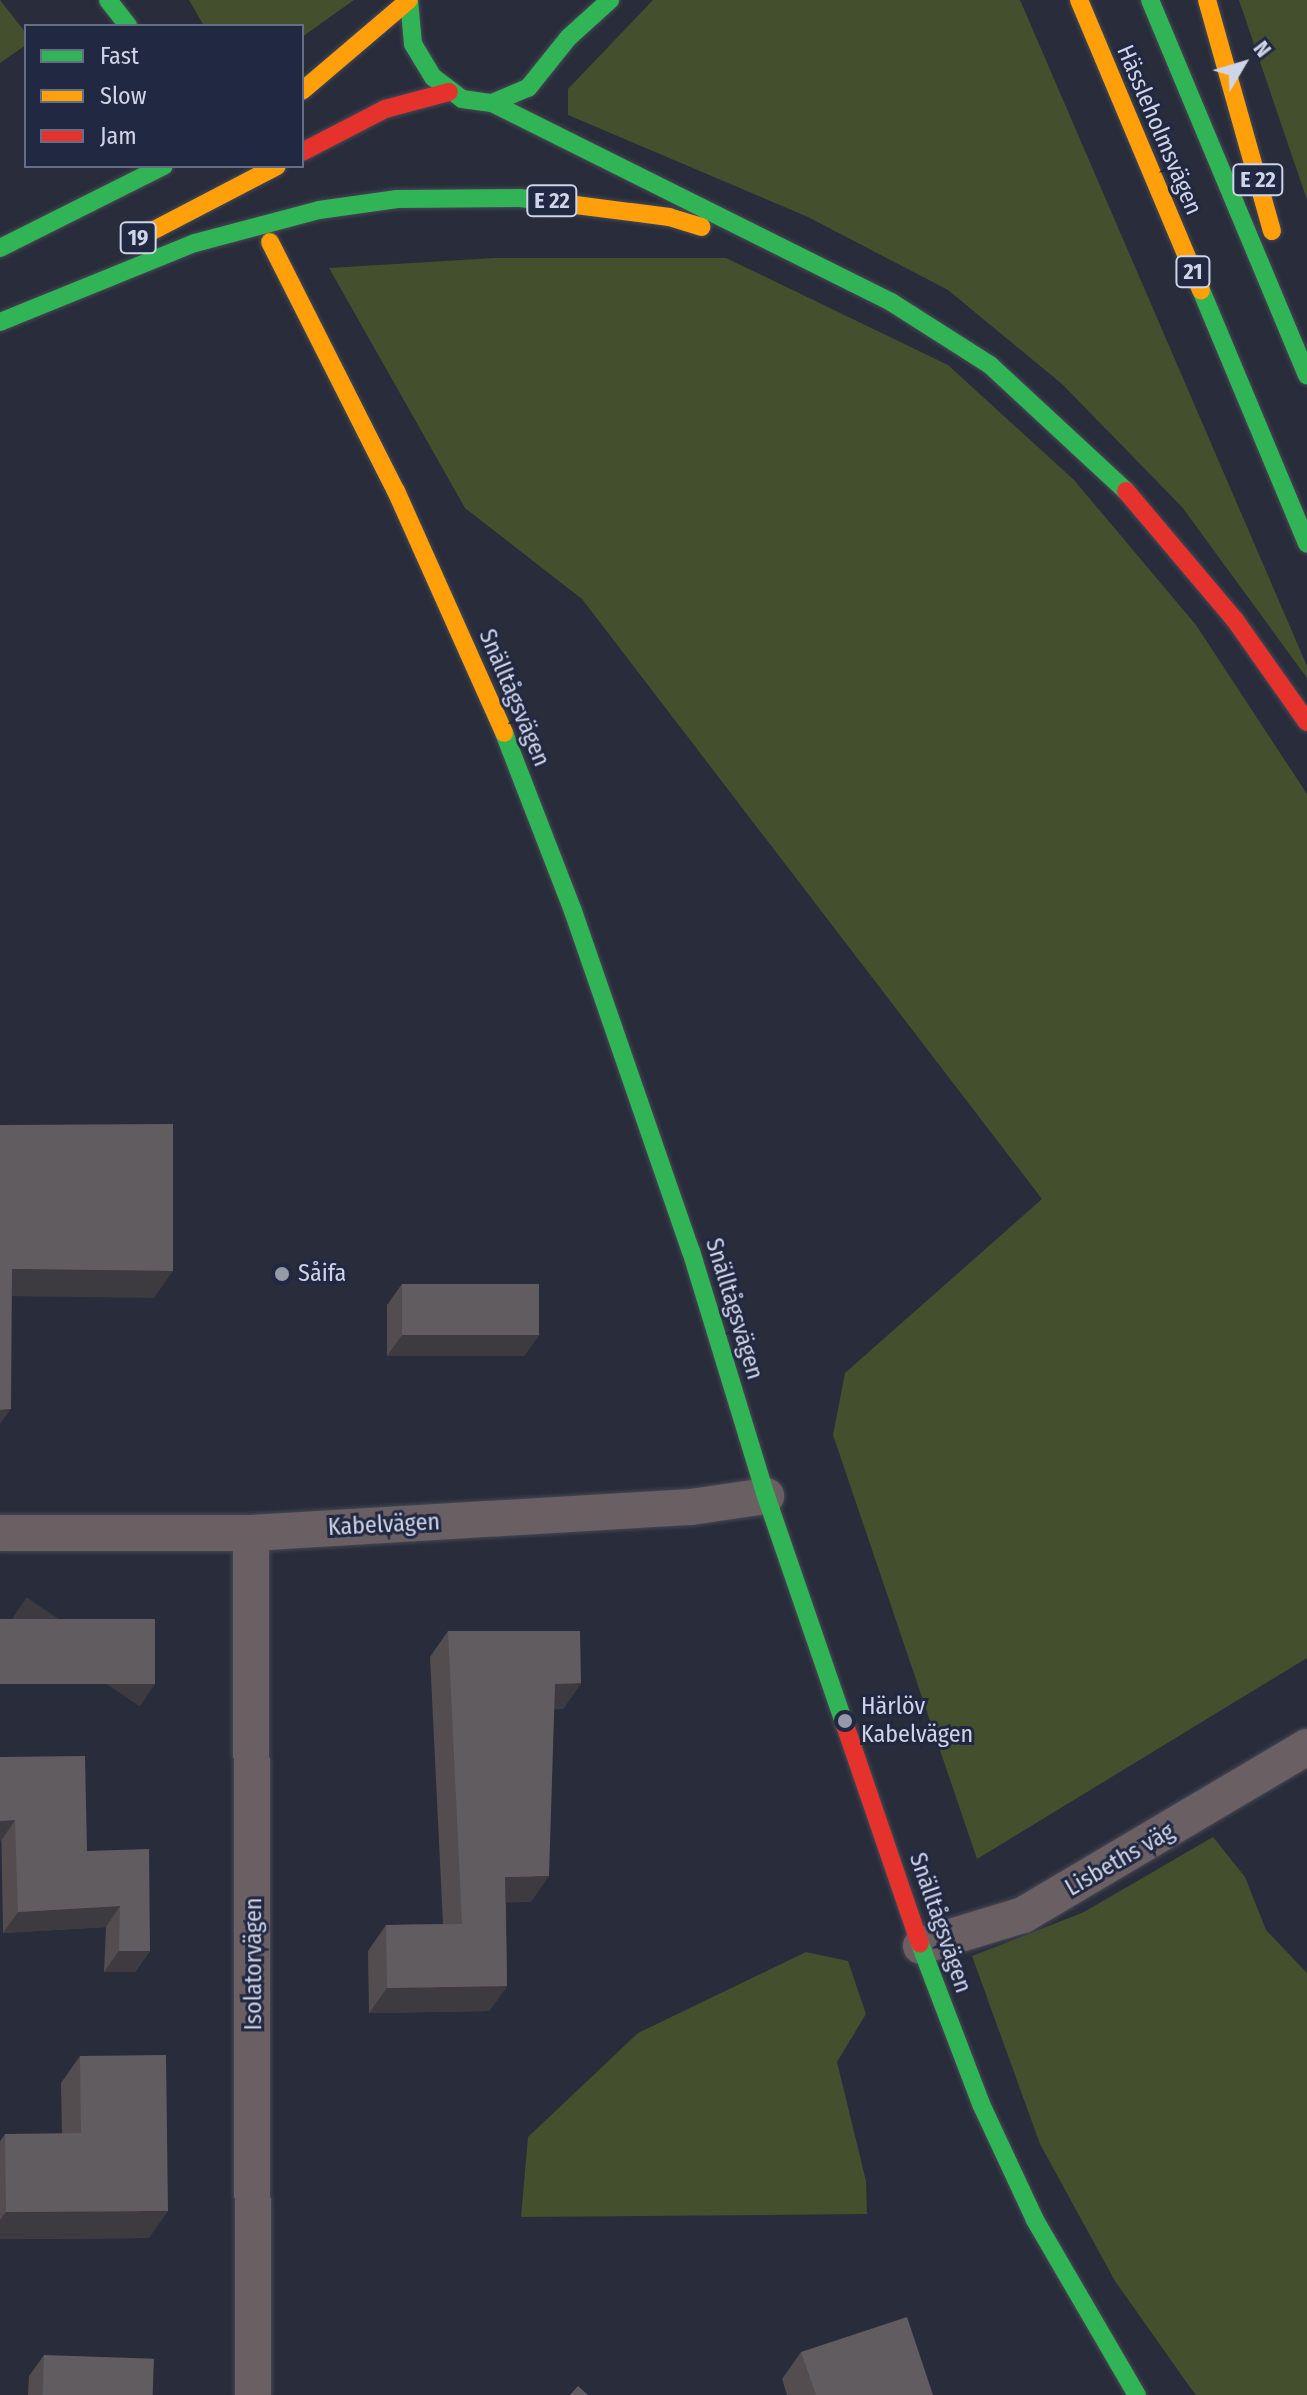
<!DOCTYPE html>
<meta charset="utf-8">
<style>
body{margin:0}
#map{position:relative;width:1307px;height:2395px;overflow:hidden;background:#292c3a;font-family:"Fira Sans Condensed",sans-serif}
div>[style]{position:absolute}
[style*='--x']{left:calc(var(--x)*1px);top:calc(var(--y)*1px);width:calc(var(--w)*1px);rotate:calc(var(--a)*1deg)}
.green>*{inset:0;background:#444f2d}
.roads{filter:drop-shadow(0 0 2px #454854) drop-shadow(0 0 2px #454854)}
.street>*{height:36px;margin:-18px;padding:0 18px;transform-origin:18px;border-radius:18px;background:#6a5f63}
.fast>*{height:18px;margin:-9px;padding:0 9px;transform-origin:9px;border-radius:9px;background:#30b455}
.slow>*{height:18px;margin:-9px;padding:0 9px;transform-origin:9px;border-radius:9px;background:#ff9f0a}
.jam>*{height:18px;margin:-9px;padding:0 9px;transform-origin:9px;border-radius:9px;background:#e5322d}
.wall>*{inset:0;background:#534d4f}
.shaded-wall>*{inset:0;background:#3d3a40;transform-origin:0 0}
.building>*{inset:0;background:#615c60;transform-origin:0 0}
.dots>*{width:22px;height:22px;translate:-50% -50%;box-sizing:border-box;border:4px solid #212842;border-radius:50%}
span{translate:-50% -50%;white-space:nowrap;text-align:center;line-height:1.15;-webkit-text-stroke:6px #212842;paint-order:stroke}
.shield-label span{padding:2px 6px;background:#212842;border:2px solid;border-radius:6px;-webkit-text-stroke-width:0}
.shield-label{font-size:22px;color:#cfd5e6;font-weight:700}
.street-label{font-size:24px;color:#cfd5e6}
.poi-label{font-size:24px;color:#cfd5e6}
.left{translate:0 -50%;text-align:left}
.legend{position:absolute;left:24px;top:24px;width:280px;height:144px;box-sizing:border-box;background:#212842;border:2px solid #676d84;margin:0;padding:10px 14px;list-style:none;font-size:24px;color:#cfd5e6}
.legend li{display:flex;align-items:center;gap:16px;height:40px}
.legend b{width:40px;border:2px solid #676d84}
.north{position:absolute;left:1203px;top:24px;width:80px;height:80px;-webkit-text-stroke:6px #212842;paint-order:stroke;rotate:52deg;font-size:22px;font-weight:700;line-height:32px;text-align:center;color:#cfd5e6}
.north::after{content:'';display:block;margin:auto;width:28px;height:36px;background:#cfd5e6;clip-path:polygon(50% 0,100% 100%,50% 72%,0 100%)}
</style>
<div id="map">
<div class="green">
<i style="clip-path:polygon(0 0,26px 33px,26px 45px,0 63px)"></i>
<i style="clip-path:polygon(189px 0,354px 0,302px 37px,302px 26px,204px 26px)"></i>
<i style="clip-path:polygon(653px 0,1020px 0,1307px 666px,1307px 678px,1182px 507px,1062px 384px,948px 290px,808px 217px,568px 115px,568px 89px)"></i>
<i style="clip-path:polygon(1239px 0,1307px 0,1307px 200px)"></i>
<i style="clip-path:polygon(495px 258px,726px 258px,948px 365px,1074px 480px,1196px 625px,1307px 794px,1307px 1658px,977px 1859px,833px 1435px,845px 1373px,1042px 1199px,582px 599px,465px 508px,329px 268px)"></i>
<i style="clip-path:polygon(1213px 1837px,1245px 1877px,1266px 1930px,1307px 1973px,1307px 2395px,1196px 2395px,1192px 2390px,1115px 2281px,1040px 2144px,972px 1956px,1084px 1912px)"></i>
<i style="clip-path:polygon(806px 1952px,848px 1961px,866px 2014px,837px 2062px,866px 2181px,867px 2214px,521px 2217px,528px 2137px,638px 2033px)"></i>
</div>
<div class="roads">
<div class="street">
<i style="--x:0;--y:1533;--w:251;--a:0"></i>
<i style="--x:251;--y:1533;--w:441;--a:-3.4"></i>
<i style="--x:691;--y:1507;--w:76;--a:-8.3"></i>
<i style="--x:251;--y:1533;--w:862;--a:89.87"></i>
<i style="--x:921;--y:1946;--w:107;--a:-16.9"></i>
<i style="--x:1023;--y:1915;--w:330;--a:-30.6"></i>
</div>
<div class="fast">
<i style="--x:108;--y:0;--w:33;--a:52"></i>
<i style="--x:409;--y:0;--w:44;--a:84.8"></i>
<i style="--x:413;--y:44;--w:39;--a:59"></i>
<i style="--x:433;--y:77;--w:36;--a:37"></i>
<i style="--x:462;--y:99;--w:30;--a:8"></i>
<i style="--x:492;--y:103;--w:39;--a:-23"></i>
<i style="--x:528;--y:88;--w:64;--a:-51.3"></i>
<i style="--x:568;--y:38;--w:57;--a:-42.1"></i>
<i style="--x:1150;--y:0;--w:407;--a:67.3"></i>
<i style="--x:492;--y:103;--w:446;--a:26.5"></i>
<i style="--x:891;--y:302;--w:117;--a:32.5"></i>
<i style="--x:990;--y:365;--w:185;--a:42.8"></i>
<i style="--x:0;--y:248;--w:183;--a:-26.6"></i>
<i style="--x:1201;--y:290;--w:275;--a:67.3"></i>
<i style="--x:0;--y:322;--w:210;--a:-22.1"></i>
<i style="--x:195;--y:243;--w:128;--a:-14.9"></i>
<i style="--x:319;--y:210;--w:79;--a:-8"></i>
<i style="--x:397;--y:199;--w:123;--a:-0.5"></i>
<i style="--x:520;--y:198;--w:48;--a:7.1"></i>
<i style="--x:504;--y:733;--w:191;--a:68.8"></i>
<i style="--x:573;--y:911;--w:360;--a:70.9"></i>
<i style="--x:691;--y:1251;--w:256;--a:73"></i>
<i style="--x:766;--y:1496;--w:242;--a:71"></i>
<i style="--x:920;--y:1944;--w:171;--a:69.1"></i>
<i style="--x:981;--y:2104;--w:128;--a:65"></i>
<i style="--x:1035;--y:2220;--w:203;--a:59.8"></i>
</div>
<div class="slow">
<i style="--x:1079;--y:0;--w:315;--a:67.2"></i>
<i style="--x:1207;--y:0;--w:240;--a:74.3"></i>
<i style="--x:302;--y:91;--w:140;--a:-40.4"></i>
<i style="--x:568;--y:204;--w:102;--a:7.3"></i>
<i style="--x:669;--y:217;--w:34;--a:17"></i>
<i style="--x:133;--y:241;--w:162;--a:-27.5"></i>
<i style="--x:270;--y:242;--w:279;--a:63.2"></i>
<i style="--x:396;--y:491;--w:265;--a:65.9"></i>
</div>
<div class="jam">
<i style="--x:302;--y:152;--w:93;--a:-27.4"></i>
<i style="--x:385;--y:109;--w:66;--a:-14.9"></i>
<i style="--x:1126;--y:491;--w:169;--a:49.8"></i>
<i style="--x:1235;--y:620;--w:125;--a:54.8"></i>
<i style="--x:845;--y:1725;--w:231;--a:71.1"></i>
</div>
</div>
<div class="wall">
<i style="clip-path:polygon(402px 1284px,539px 1335px,524px 1356px,387px 1356px,387px 1305px)"></i>
<i style="clip-path:polygon(448px 1631px,581px 1683px,563px 1709px,554px 1709px,531px 1902px,506px 1902px,507px 1986px,489px 2011px,369px 2013px,368px 1951px,386px 1925px,443px 1924px,430px 1657px)"></i>
<i style="clip-path:polygon(0 1757px,87px 1851px,150px 1951px,135px 1972px,104px 1972px,106px 1927px,3px 1933px)"></i>
<i style="clip-path:polygon(80px 2056px,149px 2238px,0 2239px,0 2141px,5px 2134px,62px 2134px,61px 2083px)"></i>
<i style="clip-path:polygon(801px 2352px,933px 2395px,787px 2395px,782px 2379px)"></i>
<i style="clip-path:polygon(44px 2355px,153px 2395px,28px 2395px,29px 2376px)"></i>
</div>
<div class="shaded-wall">
<i style="clip-path:polygon(12px 1269px,173px 1271px,154px 1298px,0 1296px)"></i>
<i style="clip-path:polygon(402px 1335px,539px 1335px,524px 1356px,387px 1356px)"></i>
<i style="clip-path:polygon(11px 1409px,0 1424px,0 1410px)"></i>
<i style="clip-path:polygon(581px 1683px,563px 1709px,537px 1710px,555px 1684px)"></i>
<i style="left:155px;top:1684px;width:27px;height:155px;rotate:124deg"></i>
<i style="clip-path:polygon(15px 1820px,1px 1841px,0 1841px,0 1821px)"></i>
<i style="clip-path:polygon(549px 1876px,531px 1902px,487px 1903px,505px 1877px)"></i>
<i style="clip-path:polygon(120px 1906px,106px 1927px,3px 1933px,18px 1912px)"></i>
<i style="clip-path:polygon(119px 1951px,150px 1951px,135px 1972px,104px 1972px)"></i>
<i style="clip-path:polygon(507px 1986px,489px 2011px,369px 2013px,387px 1988px)"></i>
<i style="clip-path:polygon(168px 2211px,149px 2238px,0 2239px,0 2220px,6px 2212px)"></i>
</div>
<div class="building">
<i style="clip-path:polygon(173px 1124px,173px 1271px,12px 1269px,11px 1409px,0 1410px,0 1125px)"></i>
<i style="left:402px;top:1284px;width:137px;height:51px"></i>
<i style="left:155px;top:1619px;width:65px;height:155px;rotate:90deg"></i>
<i style="clip-path:polygon(448px 1631px,580px 1631px,581px 1683px,555px 1684px,549px 1876px,505px 1877px,507px 1986px,387px 1988px,386px 1925px,462px 1924px)"></i>
<i style="clip-path:polygon(85px 1756px,87px 1851px,149px 1849px,150px 1951px,119px 1951px,120px 1906px,18px 1912px,15px 1820px,0 1821px,0 1757px)"></i>
<i style="clip-path:polygon(166px 2055px,168px 2211px,6px 2212px,5px 2134px,81px 2133px,80px 2056px)"></i>
<i style="clip-path:polygon(907px 2317px,933px 2395px,816px 2395px,801px 2352px)"></i>
<i style="left:44px;top:2355px;width:110px;height:40px;rotate:2deg"></i>
<i style="clip-path:polygon(578px 2386px,588px 2395px,570px 2395px)"></i>
</div>
<div class="dots">
<i style="left:282px;top:1274px;background:#959aaa"></i>
<i style="left:845px;top:1721px;background:#959aaa"></i>
</div>
<div class="shield-label">
<span style="left:1258px;top:180px">E 22</span>
<span style="left:552px;top:201px">E 22</span>
<span style="left:138px;top:238px">19</span>
<span style="left:1193px;top:272px">21</span>
</div>
<div class="street-label">
<span style="left:1159px;top:130px;rotate:67deg">Hässleholmsvägen</span>
<span style="left:514px;top:698px;rotate:67deg">Snälltågsvägen</span>
<span style="left:734px;top:1309px;rotate:73deg">Snälltågsvägen</span>
<span style="left:384px;top:1525px;rotate:-3deg">Kabelvägen</span>
<span style="left:1120px;top:1860px;rotate:-30deg">Lisbeths väg</span>
<span style="left:940px;top:1923px;rotate:71deg">Snälltågsvägen</span>
<span style="left:254px;top:1964px;rotate:-90deg">Isolatorvägen</span>
</div>
<div class="poi-label">
<span class="left" style="left:298px;top:1274px">Såifa</span>
<span class="left" style="left:861px;top:1721px">Härlöv<br>Kabelvägen</span>
</div>
<ul class="legend">
<li><b style="height:10px;background:#30b455"></b>Fast</li>
<li><b style="height:10px;background:#ff9f0a"></b>Slow</li>
<li><b style="height:10px;background:#e5322d"></b>Jam</li>
</ul>
<div class="north">N</div>
</div>
